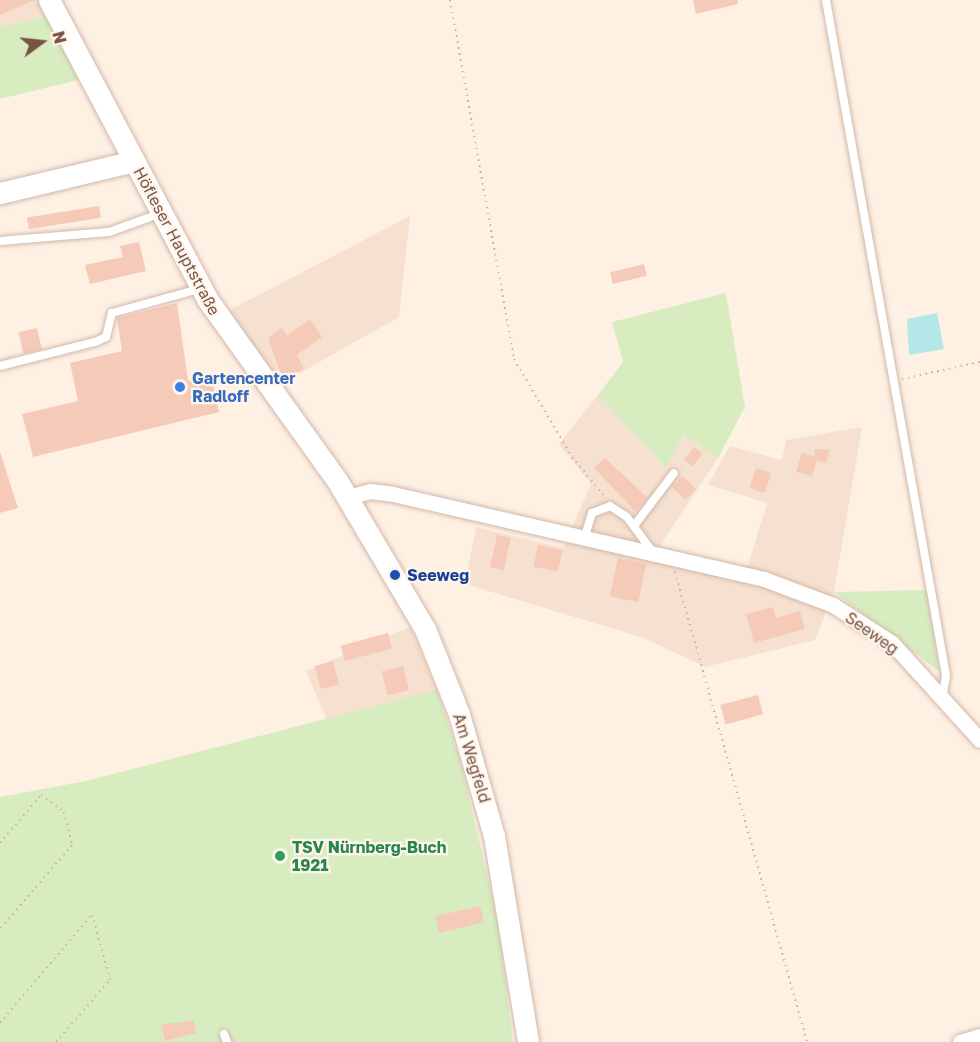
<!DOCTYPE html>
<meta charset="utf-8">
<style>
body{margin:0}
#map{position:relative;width:980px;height:1042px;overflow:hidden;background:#fef0e3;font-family:"Golos Text",sans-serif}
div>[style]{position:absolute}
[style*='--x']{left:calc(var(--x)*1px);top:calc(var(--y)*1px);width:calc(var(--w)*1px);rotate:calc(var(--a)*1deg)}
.residential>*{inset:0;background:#f6e1d0;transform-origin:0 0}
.green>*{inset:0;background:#d7edc0}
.water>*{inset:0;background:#b5e7e9}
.building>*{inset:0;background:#f6cab8;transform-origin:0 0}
.path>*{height:2px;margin-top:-1px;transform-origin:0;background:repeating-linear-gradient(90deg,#dbad9b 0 1.5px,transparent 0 6px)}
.roads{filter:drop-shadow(0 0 2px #d2b8aa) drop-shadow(0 0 2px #d2b8aa)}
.lane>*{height:8px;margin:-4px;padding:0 4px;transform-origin:4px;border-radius:4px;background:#fff}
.street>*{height:15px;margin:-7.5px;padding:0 7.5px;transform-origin:7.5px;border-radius:7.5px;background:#fff}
.secondary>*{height:21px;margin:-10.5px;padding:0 10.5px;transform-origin:10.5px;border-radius:10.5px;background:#fff}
.dots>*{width:16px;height:16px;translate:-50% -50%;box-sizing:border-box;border:3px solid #fff5eb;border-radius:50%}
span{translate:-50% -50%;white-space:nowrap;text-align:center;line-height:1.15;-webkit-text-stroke:4.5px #fff5eb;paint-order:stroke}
.street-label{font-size:16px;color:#785346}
.shop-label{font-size:16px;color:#366cbe;font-weight:700}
.left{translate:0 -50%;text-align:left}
.transit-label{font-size:16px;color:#164399;font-weight:700}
.leisure-label{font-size:16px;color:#27864d;font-weight:700}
.north{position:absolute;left:12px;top:12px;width:60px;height:60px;-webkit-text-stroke:4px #fff5eb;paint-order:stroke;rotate:75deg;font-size:16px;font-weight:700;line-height:24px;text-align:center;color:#785346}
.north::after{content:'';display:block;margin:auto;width:21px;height:27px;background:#785346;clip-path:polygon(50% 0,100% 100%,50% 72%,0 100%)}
</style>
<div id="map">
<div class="residential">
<i style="clip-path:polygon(0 0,59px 0,66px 11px,0 27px)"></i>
<i style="clip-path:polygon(410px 216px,399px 317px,279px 385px,226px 312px)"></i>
<i style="clip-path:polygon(598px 395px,666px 468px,684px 434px,718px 458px,661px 544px,661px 561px,737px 579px,748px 565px,767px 503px,708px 485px,730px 446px,782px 460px,786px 440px,862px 427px,834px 592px,815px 640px,705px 667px,644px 638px,465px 584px,476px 527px,563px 548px,591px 484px,559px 444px)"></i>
<i style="left:410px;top:627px;width:69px;height:113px;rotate:67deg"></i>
</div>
<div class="green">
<i style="clip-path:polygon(47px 16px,78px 80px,0 99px,0 27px)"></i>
<i style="clip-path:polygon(726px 293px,745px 407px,718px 458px,684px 434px,666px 468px,598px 395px,623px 362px,612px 322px)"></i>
<i style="clip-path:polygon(927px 590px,940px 672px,834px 592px)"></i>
<i style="clip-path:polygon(437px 690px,460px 760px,499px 926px,513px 1042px,0 1042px,0 797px,86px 781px)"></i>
</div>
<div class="water">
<i style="clip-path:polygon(937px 313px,944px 349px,909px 355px,907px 319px)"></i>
</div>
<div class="building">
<i style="clip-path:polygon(0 0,35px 0,0 15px)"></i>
<i style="clip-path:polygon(693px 0,738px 0,738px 4px,696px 14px)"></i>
<i style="left:99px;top:206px;width:12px;height:73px;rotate:81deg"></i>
<i style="clip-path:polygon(139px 242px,146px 271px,90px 284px,85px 265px,123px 257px,120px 246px)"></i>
<i style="left:644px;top:264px;width:12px;height:35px;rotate:76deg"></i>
<i style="clip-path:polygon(177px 303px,188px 381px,211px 376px,219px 412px,33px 457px,22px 414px,78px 401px,70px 363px,122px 351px,117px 318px)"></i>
<i style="clip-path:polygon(310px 319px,322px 337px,297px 355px,304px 369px,283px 380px,268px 338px,282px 328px,287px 335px)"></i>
<i style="left:37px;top:328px;width:22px;height:19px;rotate:77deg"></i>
<i style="left:694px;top:447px;width:11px;height:16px;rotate:38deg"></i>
<i style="clip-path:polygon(815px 449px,830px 450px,826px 463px,817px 460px,812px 476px,796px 472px,802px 453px,814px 456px)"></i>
<i style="clip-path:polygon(0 452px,18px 508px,0 513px)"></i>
<i style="clip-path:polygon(605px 458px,648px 498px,635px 511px,594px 468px)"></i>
<i style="left:756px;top:468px;width:16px;height:21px;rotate:18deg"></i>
<i style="left:682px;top:476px;width:19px;height:15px;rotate:43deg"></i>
<i style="left:497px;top:535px;width:14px;height:33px;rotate:12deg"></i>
<i style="left:538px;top:545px;width:25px;height:22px;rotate:12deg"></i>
<i style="left:618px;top:558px;width:29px;height:39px;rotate:12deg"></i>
<i style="clip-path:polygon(773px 607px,776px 618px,800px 611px,805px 629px,754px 643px,746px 614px)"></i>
<i style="left:388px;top:633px;width:16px;height:49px;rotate:75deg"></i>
<i style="left:333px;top:661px;width:24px;height:19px;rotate:75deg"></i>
<i style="left:403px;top:666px;width:25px;height:22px;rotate:76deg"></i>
<i style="left:758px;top:695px;width:20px;height:39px;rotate:75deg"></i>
<i style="left:480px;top:906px;width:17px;height:46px;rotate:77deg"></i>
<i style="clip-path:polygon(193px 1020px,196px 1033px,165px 1041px,161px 1025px)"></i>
</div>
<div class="path">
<i style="--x:450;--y:0;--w:365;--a:79.9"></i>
<i style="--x:514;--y:359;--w:114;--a:59.4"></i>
<i style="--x:572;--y:457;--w:53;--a:50.3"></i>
<i style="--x:902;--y:379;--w:80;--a:-12.3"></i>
<i style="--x:675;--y:572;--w:488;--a:74.3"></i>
<i style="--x:0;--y:843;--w:63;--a:-49.5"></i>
<i style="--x:41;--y:795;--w:29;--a:36"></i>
<i style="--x:64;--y:812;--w:34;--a:76"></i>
<i style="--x:72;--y:845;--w:111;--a:130.6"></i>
<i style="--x:0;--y:1023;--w:143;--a:-49.8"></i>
<i style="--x:56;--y:1042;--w:82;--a:-48.9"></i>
<i style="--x:110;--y:980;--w:68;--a:-105.3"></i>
</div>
<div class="roads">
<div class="lane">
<i style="--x:826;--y:0;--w:686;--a:79.92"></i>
<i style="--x:946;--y:675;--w:18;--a:99"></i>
<i style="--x:0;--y:241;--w:109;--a:-4.7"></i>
<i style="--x:109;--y:232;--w:53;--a:-19.8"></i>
<i style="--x:0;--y:366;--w:98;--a:-14.2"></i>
<i style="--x:95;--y:342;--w:12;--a:-24"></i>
<i style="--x:106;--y:337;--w:25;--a:-76"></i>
<i style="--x:112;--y:313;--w:90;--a:-15.4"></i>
<i style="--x:634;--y:526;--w:66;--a:-53"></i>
<i style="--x:585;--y:536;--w:24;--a:-73"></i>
<i style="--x:592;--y:513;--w:19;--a:-21"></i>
<i style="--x:610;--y:506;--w:20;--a:33"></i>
<i style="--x:627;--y:517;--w:42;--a:53.7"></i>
<i style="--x:224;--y:1034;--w:9;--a:69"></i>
</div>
<div class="street">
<i style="--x:348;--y:497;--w:23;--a:-15"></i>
<i style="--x:370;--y:491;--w:23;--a:7"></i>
<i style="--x:393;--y:494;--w:381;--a:12.9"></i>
<i style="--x:764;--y:579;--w:74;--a:20.6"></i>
<i style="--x:833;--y:605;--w:70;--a:32.8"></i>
<i style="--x:892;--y:643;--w:131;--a:47.8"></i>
<i style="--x:960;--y:1042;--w:21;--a:-17"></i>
</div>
<div class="secondary">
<i style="--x:49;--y:0;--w:338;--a:62.1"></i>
<i style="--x:207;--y:299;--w:225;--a:54.4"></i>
<i style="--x:338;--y:482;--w:171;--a:59.4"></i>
<i style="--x:425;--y:629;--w:92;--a:68.2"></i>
<i style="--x:459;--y:714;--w:127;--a:74"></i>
<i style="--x:494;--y:836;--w:209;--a:80.6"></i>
<i style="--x:0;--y:193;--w:138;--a:-13.4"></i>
</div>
</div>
<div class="dots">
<i style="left:180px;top:387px;background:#3f7fe0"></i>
<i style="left:395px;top:575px;background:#1a4fb4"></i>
<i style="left:280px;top:856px;background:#2e9e5b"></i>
</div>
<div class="street-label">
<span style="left:177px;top:241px;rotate:62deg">Höfleser Hauptstraße</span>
<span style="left:872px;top:633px;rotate:35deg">Seeweg</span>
<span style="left:472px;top:758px;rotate:73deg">Am Wegfeld</span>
</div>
<div class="shop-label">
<span class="left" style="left:192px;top:387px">Gartencenter<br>Radloff</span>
</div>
<div class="transit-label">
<span class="left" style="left:407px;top:575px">Seeweg</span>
</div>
<div class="leisure-label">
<span class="left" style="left:292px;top:856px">TSV Nürnberg-Buch<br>1921</span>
</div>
<div class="north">N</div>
</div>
